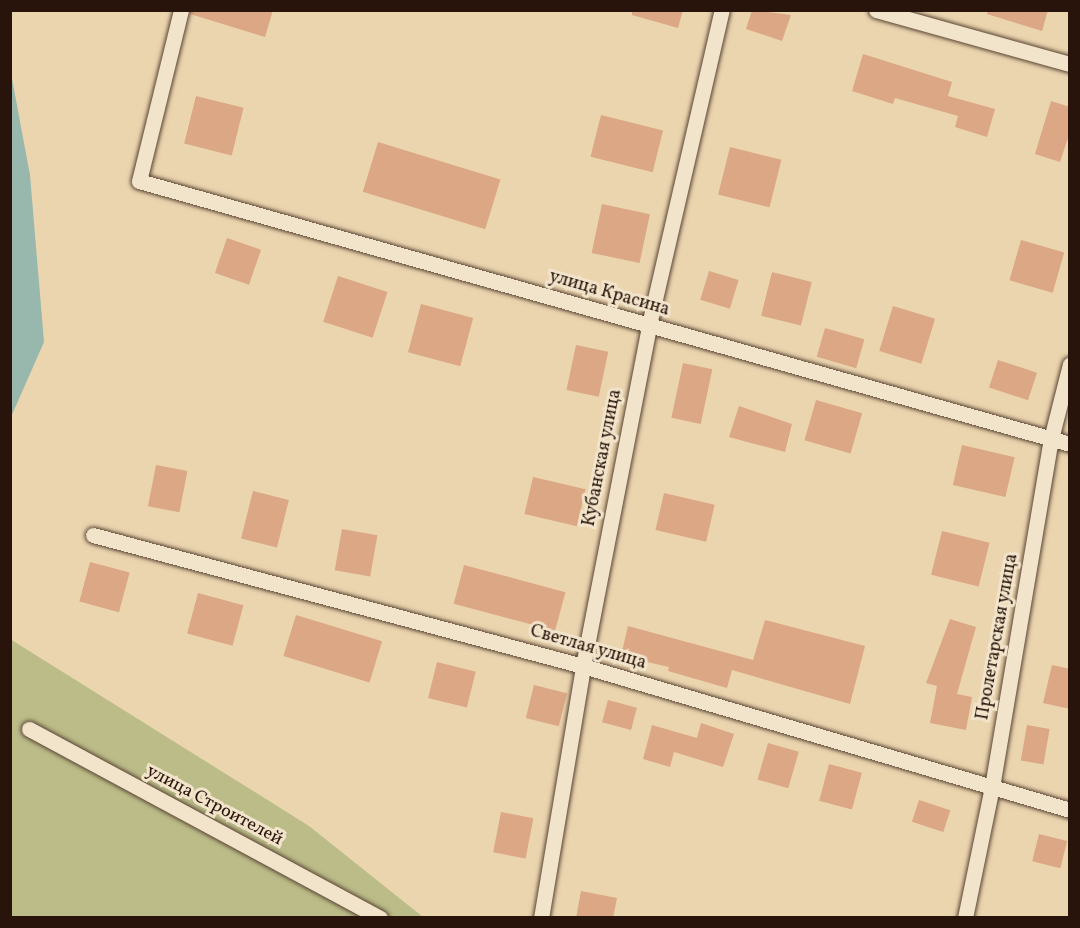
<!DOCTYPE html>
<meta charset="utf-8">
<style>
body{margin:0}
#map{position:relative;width:1080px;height:928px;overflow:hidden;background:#ebd5af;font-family:Vollkorn,serif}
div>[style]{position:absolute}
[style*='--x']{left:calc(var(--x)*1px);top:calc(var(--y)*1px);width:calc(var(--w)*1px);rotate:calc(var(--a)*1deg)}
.green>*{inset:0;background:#bbbc88}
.water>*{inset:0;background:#98b8ae}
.building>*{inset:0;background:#dca784;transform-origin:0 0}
.roads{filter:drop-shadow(0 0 2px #594433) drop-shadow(0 0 2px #594433)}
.street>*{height:15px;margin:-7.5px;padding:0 7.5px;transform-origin:7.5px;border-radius:7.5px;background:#f2e4cb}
span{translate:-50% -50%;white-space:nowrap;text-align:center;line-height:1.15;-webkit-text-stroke:6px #f2e4cb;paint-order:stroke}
.street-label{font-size:18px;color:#28140a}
.frame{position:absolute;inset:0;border:12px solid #28140a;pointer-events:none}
</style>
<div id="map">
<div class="green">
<i style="clip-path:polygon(10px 639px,309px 826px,423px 917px,11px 917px)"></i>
</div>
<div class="water">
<i style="clip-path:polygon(10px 68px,30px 175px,44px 342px,11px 417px)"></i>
</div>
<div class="building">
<i style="clip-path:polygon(190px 10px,273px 10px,265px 37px,190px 14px)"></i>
<i style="clip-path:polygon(632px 10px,683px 10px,678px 28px,632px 15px)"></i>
<i style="clip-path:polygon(752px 10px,791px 15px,782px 41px,746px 29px)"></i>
<i style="clip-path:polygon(988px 10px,1048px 10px,1042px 31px,987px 14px)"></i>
<i style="clip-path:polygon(863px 54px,952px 82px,948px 96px,995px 109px,987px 137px,955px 127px,958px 116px,895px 98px,893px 104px,852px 91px)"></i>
<i style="left:196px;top:96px;width:49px;height:49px;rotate:14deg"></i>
<i style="clip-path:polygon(1051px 101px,1070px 107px,1070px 132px,1060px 162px,1035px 154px)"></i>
<i style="left:601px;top:115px;width:64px;height:43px;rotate:14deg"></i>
<i style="left:378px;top:142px;width:128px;height:52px;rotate:17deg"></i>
<i style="left:730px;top:147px;width:53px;height:49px;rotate:14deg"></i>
<i style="left:602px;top:204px;width:49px;height:50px;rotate:12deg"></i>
<i style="left:227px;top:238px;width:36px;height:37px;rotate:19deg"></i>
<i style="left:1021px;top:240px;width:45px;height:42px;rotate:16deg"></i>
<i style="left:709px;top:271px;width:31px;height:30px;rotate:17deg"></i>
<i style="left:772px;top:272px;width:41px;height:45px;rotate:14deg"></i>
<i style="left:338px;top:276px;width:52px;height:48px;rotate:18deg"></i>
<i style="left:421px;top:304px;width:54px;height:50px;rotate:15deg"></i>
<i style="left:893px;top:306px;width:44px;height:47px;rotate:17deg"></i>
<i style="left:825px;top:328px;width:41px;height:30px;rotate:16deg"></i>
<i style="left:576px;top:345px;width:33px;height:46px;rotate:12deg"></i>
<i style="left:998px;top:360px;width:41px;height:29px;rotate:18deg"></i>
<i style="left:683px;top:363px;width:30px;height:56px;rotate:12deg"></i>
<i style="left:816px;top:400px;width:48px;height:42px;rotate:16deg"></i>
<i style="clip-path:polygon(739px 406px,792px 424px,785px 452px,729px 437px)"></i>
<i style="left:962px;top:445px;width:54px;height:41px;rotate:13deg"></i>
<i style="left:156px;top:465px;width:32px;height:42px;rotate:11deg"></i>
<i style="left:533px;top:477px;width:54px;height:38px;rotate:13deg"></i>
<i style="left:253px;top:491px;width:37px;height:49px;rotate:14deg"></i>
<i style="left:664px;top:493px;width:52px;height:38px;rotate:13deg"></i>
<i style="left:342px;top:529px;width:36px;height:42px;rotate:10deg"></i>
<i style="left:942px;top:531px;width:49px;height:45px;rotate:14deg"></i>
<i style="left:90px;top:562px;width:41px;height:41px;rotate:15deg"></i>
<i style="left:464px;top:565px;width:105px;height:40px;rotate:15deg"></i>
<i style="left:198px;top:593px;width:47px;height:42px;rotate:15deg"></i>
<i style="left:296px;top:615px;width:90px;height:43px;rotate:17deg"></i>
<i style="clip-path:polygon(950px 619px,976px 627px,957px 694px,972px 697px,966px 730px,930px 723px,937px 686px,926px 683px)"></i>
<i style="clip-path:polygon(765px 620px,865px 646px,850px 704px,732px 670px,727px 688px,668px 671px,669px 667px,621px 656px,628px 626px,753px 660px)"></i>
<i style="left:437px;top:662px;width:40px;height:37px;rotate:14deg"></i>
<i style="clip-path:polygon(1052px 665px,1070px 669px,1070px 709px,1043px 703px)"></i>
<i style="left:534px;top:685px;width:34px;height:34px;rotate:14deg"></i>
<i style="left:608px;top:700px;width:30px;height:23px;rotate:15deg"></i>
<i style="clip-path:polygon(701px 723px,734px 734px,723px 767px,674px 752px,670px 767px,643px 759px,652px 725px,697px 738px)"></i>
<i style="left:1027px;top:725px;width:23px;height:36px;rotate:10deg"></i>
<i style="left:768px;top:743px;width:32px;height:38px;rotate:16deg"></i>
<i style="left:829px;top:764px;width:34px;height:38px;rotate:15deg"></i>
<i style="left:919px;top:800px;width:33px;height:23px;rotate:18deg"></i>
<i style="left:501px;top:812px;width:33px;height:41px;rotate:11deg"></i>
<i style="left:1039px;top:834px;width:29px;height:28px;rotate:14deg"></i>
<i style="clip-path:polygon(581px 891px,617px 898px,613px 918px,576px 918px)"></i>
</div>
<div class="roads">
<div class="street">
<i style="--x:181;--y:10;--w:176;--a:103.8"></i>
<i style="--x:139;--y:181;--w:967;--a:15.77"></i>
<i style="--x:876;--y:10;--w:201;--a:15.6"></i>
<i style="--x:93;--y:535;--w:507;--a:14.97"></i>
<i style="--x:583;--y:666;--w:508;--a:16.47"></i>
<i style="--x:29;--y:729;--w:399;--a:28.3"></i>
<i style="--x:541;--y:918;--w:255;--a:-80.5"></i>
<i style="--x:583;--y:666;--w:347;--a:-79"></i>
<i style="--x:649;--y:325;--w:323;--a:-77"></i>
<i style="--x:965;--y:918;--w:134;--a:-78.4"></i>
<i style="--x:992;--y:787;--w:353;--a:-80.4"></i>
<i style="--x:1051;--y:439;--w:77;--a:-75.8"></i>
</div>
</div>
<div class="street-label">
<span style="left:609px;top:294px;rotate:16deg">улица Красина</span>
<span style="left:603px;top:458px;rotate:-79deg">Кубанская улица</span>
<span style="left:998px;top:637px;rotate:-80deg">Пролетарская улица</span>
<span style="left:588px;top:648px;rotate:16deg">Светлая улица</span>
<span style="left:214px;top:806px;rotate:28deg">улица Строителей</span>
</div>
<div class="frame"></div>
</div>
